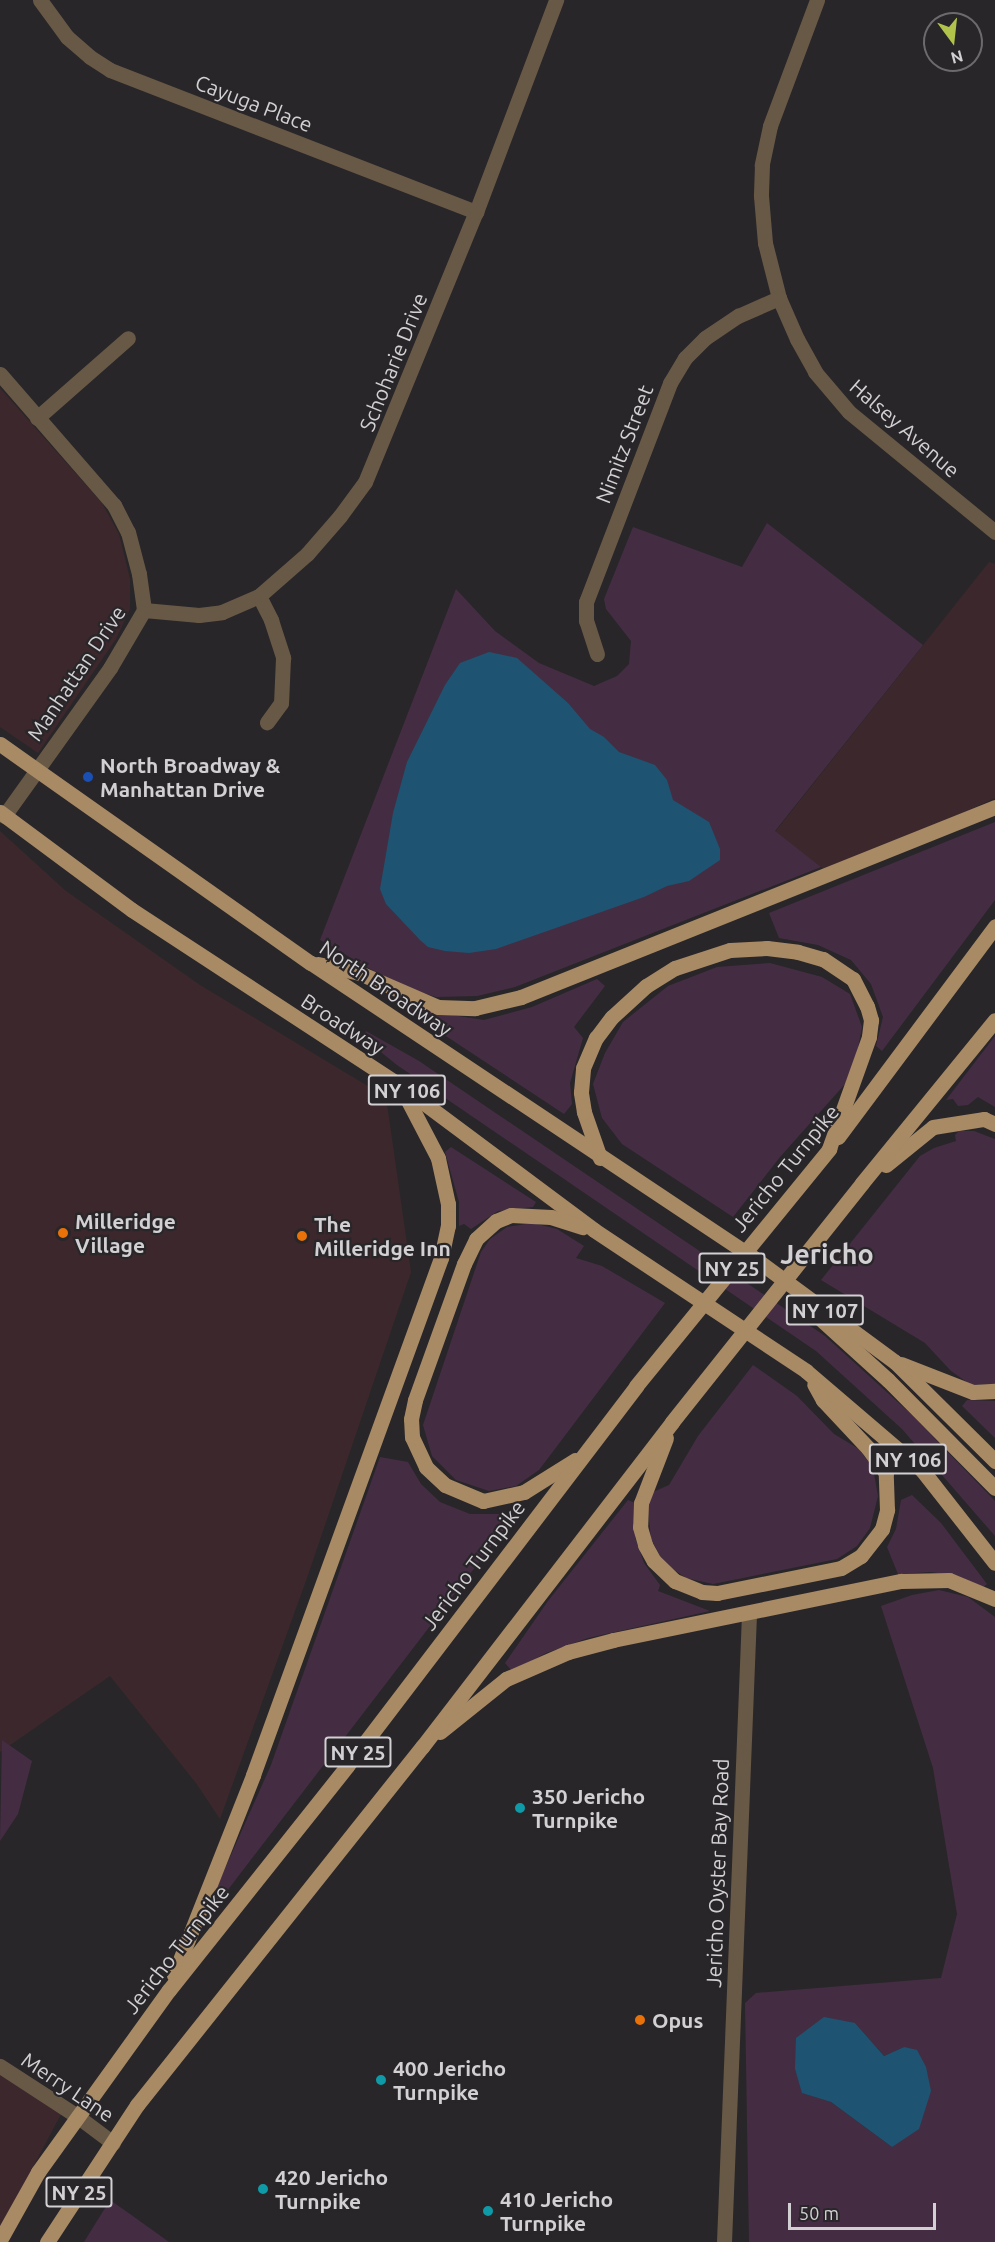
<!DOCTYPE html>
<style>
body{margin:0}
#map{position:relative;width:995px;height:2242px;overflow:hidden;background:#292629;font-family:Ubuntu,sans-serif}
div>[style]{position:absolute}
[style*='--x']{left:calc(var(--x)*1px);top:calc(var(--y)*1px);width:calc(var(--w)*1px);rotate:calc(var(--a)*1deg)}
.commercial>*{inset:0;background:#3c282c}
.green>*{inset:0;background:#442d43}
.water>*{inset:0;background:#1e5471}
.minor>*{height:15px;margin:-7.5px;padding:0 7.5px;transform-origin:7.5px;border-radius:7.5px;background:#685947}
.major>*{height:15px;margin:-7.5px;padding:0 7.5px;transform-origin:7.5px;border-radius:7.5px;background:#a88a65}
.major-bridge>*{height:15px;margin:-7.5px;padding:0 7.5px;transform-origin:7.5px;border-radius:7.5px;background:#a88a65}
.dots>*{width:16px;height:16px;translate:-50% -50%;box-sizing:border-box;border:3px solid #292629;border-radius:50%}
span{translate:-50% -50%;white-space:nowrap;text-align:center;line-height:1.15;-webkit-text-stroke:4.5px #292629;paint-order:stroke}
.shield-label span{padding:2px 4px;background:#292629;border:2px solid;border-radius:4px;-webkit-text-stroke-width:0}
.shield-label{font-size:20px;color:#d2d0d2;font-weight:700}
.street-label{font-size:21px;color:#d2d0d2}
.poi-label{font-size:21px;color:#d2d0d2;font-weight:700}
.left{translate:0 -50%;text-align:left}
.district-label{font-size:27px;color:#d2d0d2;font-weight:700}
.north{position:absolute;left:923px;top:12px;width:60px;height:60px;box-sizing:border-box;background:#292629;border:2px solid #6d6a6d;border-radius:50%;rotate:165deg;font-size:16px;font-weight:700;line-height:24px;text-align:center;color:#d2d0d2}
.north::after{content:'';display:block;margin:auto;width:21px;height:27px;background:#b2c34c;clip-path:polygon(50% 0,100% 100%,50% 72%,0 100%)}
.scale{position:absolute;left:788px;top:2203px;width:148px;height:27px;box-sizing:border-box;border:3px solid #d2d0d2;border-top:0;padding-left:8px;font-size:18px;line-height:21px;white-space:nowrap;color:#d2d0d2;-webkit-text-stroke:4px #292629;paint-order:stroke}
</style>
<div id="map">
<div class="commercial">
<i style="clip-path:polygon(0 388px,102px 503px,119px 534px,130px 579px,130px 609px,116px 639px,38px 753px,0 727px)"></i>
<i style="clip-path:polygon(989px 562px,995px 564px,995px 798px,830px 874px,775px 832px)"></i>
<i style="clip-path:polygon(0 831px,66px 891px,200px 985px,386px 1097px,411px 1272px,308px 1575px,220px 1819px,196px 1783px,110px 1676px,0 1752px)"></i>
<i style="clip-path:polygon(0 2058px,68px 2101px,0 2229px)"></i>
</div>
<div class="green">
<i style="clip-path:polygon(767px 523px,923px 645px,775px 831px,821px 867px,515px 987px,477px 996px,436px 997px,398px 985px,320px 940px,456px 589px,495px 631px,539px 663px,594px 686px,617px 676px,629px 664px,631px 641px,606px 609px,604px 599px,633px 527px,742px 567px)"></i>
<i style="clip-path:polygon(995px 822px,995px 900px,882px 1051px,876px 1046px,883px 1017px,871px 984px,851px 960px,818px 945px,779px 938px,769px 913px)"></i>
<i style="clip-path:polygon(770px 963px,822px 977px,850px 994px,862px 1027px,856px 1058px,845px 1084px,780px 1157px,733px 1217px,622px 1144px,602px 1118px,593px 1084px,605px 1053px,623px 1022px,668px 986px,717px 967px)"></i>
<i style="clip-path:polygon(597px 979px,605px 986px,574px 1027px,583px 1038px,570px 1083px,572px 1104px,564px 1114px,411px 1013px,413px 1009px,484px 1020px,532px 1007px)"></i>
<i style="clip-path:polygon(366px 1031px,419px 1061px,825px 1336px,912px 1415px,995px 1501px,995px 1536px,902px 1429px,816px 1351px,397px 1065px,362px 1037px)"></i>
<i style="clip-path:polygon(995px 1036px,995px 1107px,978px 1097px,968px 1105px,958px 1106px,953px 1099px,946px 1100px)"></i>
<i style="clip-path:polygon(959px 1131px,974px 1131px,995px 1139px,995px 1384px,971px 1385px,951px 1371px,925px 1343px,821px 1280px,920px 1156px,934px 1148px,956px 1141px,955px 1135px)"></i>
<i style="clip-path:polygon(451px 1147px,536px 1202px,533px 1207px,498px 1211px,471px 1229px,464px 1224px,459px 1226px,459px 1202px,445px 1152px)"></i>
<i style="clip-path:polygon(533px 1223px,557px 1229px,584px 1246px,576px 1258px,602px 1266px,665px 1303px,539px 1470px,516px 1486px,489px 1491px,456px 1480px,432px 1456px,423px 1425px,481px 1252px,490px 1239px,507px 1227px)"></i>
<i style="clip-path:polygon(753px 1365px,797px 1396px,834px 1434px,859px 1449px,873px 1468px,878px 1496px,870px 1528px,857px 1546px,837px 1559px,713px 1584px,686px 1578px,664px 1563px,651px 1539px,648px 1509px,653px 1492px,669px 1485px,698px 1436px)"></i>
<i style="clip-path:polygon(967px 1400px,995px 1401px,995px 1438px,962px 1406px)"></i>
<i style="clip-path:polygon(380px 1457px,408px 1462px,421px 1484px,440px 1502px,470px 1514px,503px 1514px,509px 1523px,217px 1904px,211px 1900px,271px 1765px)"></i>
<i style="clip-path:polygon(912px 1495px,941px 1523px,987px 1584px,981px 1589px,958px 1576px,931px 1572px,898px 1574px,887px 1547px,896px 1529px,901px 1500px)"></i>
<i style="clip-path:polygon(628px 1500px,635px 1503px,635px 1537px,644px 1563px,660px 1585px,658px 1591px,710px 1611px,588px 1638px,546px 1653px,512px 1671px,505px 1663px,548px 1601px)"></i>
<i style="clip-path:polygon(evenodd,939px 1590px,968px 1597px,995px 1617px,995px 2242px,749px 2242px,745px 2003px,756px 1993px,941px 1978px,957px 1914px,933px 1768px,881px 1606px,912px 1595px,939px 1590px,855px 2023px,884px 2056px,904px 2047px,892px 2147px,831px 2102px,803px 2093px,795px 2069px,855px 2023px)"></i>
<i style="clip-path:polygon(2px 1740px,32px 1761px,18px 1814px,0 1841px)"></i>
<i style="clip-path:polygon(110px 2200px,130px 2214px,169px 2242px,84px 2242px)"></i>
</div>
<div class="water">
<i style="clip-path:polygon(489px 652px,517px 658px,568px 703px,590px 729px,604px 737px,619px 752px,655px 765px,667px 780px,673px 800px,709px 822px,720px 849px,720px 860px,689px 881px,667px 886px,644px 897px,496px 949px,469px 953px,445px 951px,428px 947px,420px 940px,386px 904px,380px 889px,393px 813px,407px 762px,445px 685px,460px 663px)"></i>
<i style="clip-path:polygon(824px 2017px,855px 2023px,884px 2056px,904px 2047px,917px 2050px,926px 2067px,931px 2091px,919px 2129px,892px 2147px,831px 2102px,802px 2093px,795px 2069px,796px 2038px)"></i>
</div>
<div class="minor">
<i style="--x:40;--y:0;--w:46;--a:53.9"></i>
<i style="--x:67;--y:37;--w:30;--a:41"></i>
<i style="--x:90;--y:57;--w:24;--a:33"></i>
<i style="--x:110;--y:70;--w:393;--a:21.2"></i>
<i style="--x:817;--y:0;--w:134;--a:110.5"></i>
<i style="--x:770;--y:126;--w:40;--a:102"></i>
<i style="--x:762;--y:165;--w:31;--a:92"></i>
<i style="--x:761;--y:196;--w:47;--a:85.1"></i>
<i style="--x:765;--y:243;--w:57;--a:75.7"></i>
<i style="--x:779;--y:298;--w:45;--a:66.3"></i>
<i style="--x:797;--y:339;--w:38;--a:61"></i>
<i style="--x:815;--y:372;--w:52;--a:49.6"></i>
<i style="--x:849;--y:412;--w:189;--a:39.4"></i>
<i style="--x:0;--y:374;--w:174;--a:49"></i>
<i style="--x:114;--y:505;--w:30;--a:63"></i>
<i style="--x:128;--y:532;--w:43;--a:75.3"></i>
<i style="--x:139;--y:574;--w:36;--a:82"></i>
<i style="--x:144;--y:610;--w:67;--a:120.4"></i>
<i style="--x:110;--y:668;--w:182;--a:125.6"></i>
<i style="--x:37;--y:418;--w:121;--a:-41.3"></i>
<i style="--x:259;--y:596;--w:27;--a:63"></i>
<i style="--x:271;--y:620;--w:40;--a:72"></i>
<i style="--x:283;--y:658;--w:45;--a:92.5"></i>
<i style="--x:281;--y:703;--w:24;--a:126"></i>
<i style="--x:144;--y:610;--w:55;--a:5.2"></i>
<i style="--x:199;--y:615;--w:23;--a:-7"></i>
<i style="--x:222;--y:612;--w:40;--a:-23.4"></i>
<i style="--x:259;--y:596;--w:64;--a:-41.2"></i>
<i style="--x:307;--y:554;--w:50;--a:-49"></i>
<i style="--x:340;--y:516;--w:42;--a:-53.7"></i>
<i style="--x:365;--y:482;--w:292;--a:-67.7"></i>
<i style="--x:476;--y:212;--w:227;--a:-69.3"></i>
<i style="--x:597;--y:654;--w:35;--a:-108"></i>
<i style="--x:586;--y:621;--w:19;--a:-90"></i>
<i style="--x:586;--y:602;--w:235;--a:-69"></i>
<i style="--x:670;--y:383;--w:29;--a:-59"></i>
<i style="--x:685;--y:358;--w:28;--a:-45"></i>
<i style="--x:705;--y:338;--w:40;--a:-34"></i>
<i style="--x:738;--y:316;--w:45;--a:-23.7"></i>
<i style="--x:0;--y:2066;--w:92;--a:33"></i>
<i style="--x:77;--y:2116;--w:45;--a:36.9"></i>
<i style="--x:724;--y:2242;--w:629;--a:-87.72"></i>
</div>
<div class="major">
<i style="--x:0;--y:744;--w:380;--a:35.2"></i>
<i style="--x:311;--y:963;--w:532;--a:33.66"></i>
<i style="--x:754;--y:1258;--w:175;--a:36.4"></i>
<i style="--x:895;--y:1362;--w:141;--a:44.7"></i>
<i style="--x:0;--y:812;--w:164;--a:36.6"></i>
<i style="--x:132;--y:910;--w:321;--a:33.2"></i>
<i style="--x:401;--y:1086;--w:241;--a:36.7"></i>
<i style="--x:594;--y:1230;--w:255;--a:33.6"></i>
<i style="--x:806;--y:1371;--w:153;--a:40.5"></i>
<i style="--x:922;--y:1470;--w:118;--a:51.9"></i>
<i style="--x:318;--y:964;--w:40;--a:12"></i>
<i style="--x:357;--y:972;--w:88;--a:23.4"></i>
<i style="--x:438;--y:1007;--w:37;--a:2"></i>
<i style="--x:475;--y:1008;--w:47;--a:-13.4"></i>
<i style="--x:521;--y:997;--w:511;--a:-21.84"></i>
<i style="--x:838;--y:1137;--w:263;--a:-53.3"></i>
<i style="--x:600;--y:1158;--w:49;--a:-109.2"></i>
<i style="--x:584;--y:1112;--w:20;--a:-99"></i>
<i style="--x:581;--y:1092;--w:24;--a:-85"></i>
<i style="--x:583;--y:1068;--w:33;--a:-67"></i>
<i style="--x:596;--y:1038;--w:26;--a:-53"></i>
<i style="--x:612;--y:1017;--w:46;--a:-42.4"></i>
<i style="--x:646;--y:986;--w:34;--a:-32"></i>
<i style="--x:675;--y:968;--w:58;--a:-18.1"></i>
<i style="--x:730;--y:950;--w:37;--a:-3"></i>
<i style="--x:767;--y:948;--w:31;--a:7"></i>
<i style="--x:798;--y:952;--w:26;--a:16"></i>
<i style="--x:823;--y:959;--w:36;--a:34"></i>
<i style="--x:853;--y:979;--w:30;--a:63"></i>
<i style="--x:867;--y:1006;--w:15;--a:74"></i>
<i style="--x:871;--y:1020;--w:17;--a:97"></i>
<i style="--x:869;--y:1037;--w:119;--a:109.7"></i>
<i style="--x:886;--y:1165;--w:60;--a:-39"></i>
<i style="--x:933;--y:1127;--w:52;--a:-8.9"></i>
<i style="--x:984;--y:1119;--w:12;--a:24"></i>
<i style="--x:862;--y:1183;--w:210;--a:-50.8"></i>
<i style="--x:814;--y:1313;--w:100;--a:42.2"></i>
<i style="--x:888;--y:1380;--w:152;--a:45.3"></i>
<i style="--x:901;--y:1364;--w:77;--a:21.3"></i>
<i style="--x:973;--y:1392;--w:22;--a:-3"></i>
<i style="--x:666;--y:1438;--w:70;--a:111"></i>
<i style="--x:641;--y:1503;--w:24;--a:92"></i>
<i style="--x:640;--y:1527;--w:19;--a:74"></i>
<i style="--x:645;--y:1545;--w:18;--a:61"></i>
<i style="--x:654;--y:1561;--w:29;--a:44"></i>
<i style="--x:675;--y:1581;--w:29;--a:22"></i>
<i style="--x:702;--y:1592;--w:15;--a:4"></i>
<i style="--x:717;--y:1593;--w:126;--a:-11.4"></i>
<i style="--x:841;--y:1568;--w:23;--a:-31"></i>
<i style="--x:861;--y:1556;--w:34;--a:-52"></i>
<i style="--x:882;--y:1529;--w:20;--a:-75"></i>
<i style="--x:887;--y:1510;--w:37;--a:-92"></i>
<i style="--x:886;--y:1473;--w:31;--a:-126"></i>
<i style="--x:868;--y:1448;--w:66;--a:-133.2"></i>
<i style="--x:823;--y:1400;--w:18;--a:-119"></i>
<i style="--x:575;--y:1460;--w:60;--a:147.9"></i>
<i style="--x:524;--y:1492;--w:42;--a:167.6"></i>
<i style="--x:483;--y:1501;--w:41;--a:-157.2"></i>
<i style="--x:445;--y:1485;--w:26;--a:-137"></i>
<i style="--x:426;--y:1467;--w:33;--a:-115"></i>
<i style="--x:412;--y:1437;--w:18;--a:-93"></i>
<i style="--x:411;--y:1419;--w:19;--a:-78"></i>
<i style="--x:415;--y:1400;--w:145;--a:-70.2"></i>
<i style="--x:464;--y:1264;--w:28;--a:-64"></i>
<i style="--x:476;--y:1239;--w:27;--a:-42"></i>
<i style="--x:496;--y:1221;--w:16;--a:-22"></i>
<i style="--x:511;--y:1215;--w:40;--a:2.9"></i>
<i style="--x:551;--y:1217;--w:33;--a:18"></i>
<i style="--x:440;--y:1732;--w:85;--a:-38.8"></i>
<i style="--x:506;--y:1679;--w:68;--a:-23.5"></i>
<i style="--x:568;--y:1652;--w:47;--a:-14.9"></i>
<i style="--x:613;--y:1640;--w:294;--a:-11.6"></i>
<i style="--x:901;--y:1581;--w:48;--a:-1.2"></i>
<i style="--x:949;--y:1580;--w:50;--a:22.4"></i>
<i style="--x:174;--y:1975;--w:215;--a:-68.4"></i>
<i style="--x:253;--y:1775;--w:550;--a:-70.02"></i>
<i style="--x:441;--y:1258;--w:33;--a:-78"></i>
<i style="--x:448;--y:1226;--w:22;--a:-90"></i>
<i style="--x:448;--y:1204;--w:47;--a:-102.3"></i>
<i style="--x:438;--y:1158;--w:78;--a:-117.6"></i>
<i style="--x:0;--y:2240;--w:78;--a:-60.8"></i>
<i style="--x:38;--y:2172;--w:224;--a:-54.3"></i>
<i style="--x:169;--y:1990;--w:286;--a:-51.5"></i>
<i style="--x:347;--y:1766;--w:477;--a:-52.7"></i>
<i style="--x:47;--y:2242;--w:164;--a:-56.7"></i>
<i style="--x:137;--y:2105;--w:458;--a:-51.5"></i>
<i style="--x:422;--y:1747;--w:410;--a:-52.4"></i>
</div>
<div class="major-bridge">
<i style="--x:636;--y:1386;--w:306;--a:-50.8"></i>
<i style="--x:672;--y:1422;--w:305;--a:-51.5"></i>
</div>
<div class="dots">
<i style="left:88px;top:777px;background:#1a4fb4"></i>
<i style="left:63px;top:1233px;background:#e8710a"></i>
<i style="left:302px;top:1236px;background:#e8710a"></i>
<i style="left:520px;top:1808px;background:#0f9aa8"></i>
<i style="left:640px;top:2020px;background:#e8710a"></i>
<i style="left:381px;top:2080px;background:#0f9aa8"></i>
<i style="left:263px;top:2189px;background:#0f9aa8"></i>
<i style="left:488px;top:2211px;background:#0f9aa8"></i>
</div>
<div class="shield-label">
<span style="left:407px;top:1090px">NY 106</span>
<span style="left:732px;top:1268px">NY 25</span>
<span style="left:825px;top:1310px">NY 107</span>
<span style="left:908px;top:1459px">NY 106</span>
<span style="left:358px;top:1752px">NY 25</span>
<span style="left:79px;top:2192px">NY 25</span>
</div>
<div class="street-label">
<span style="left:254px;top:103px;rotate:21deg">Cayuga Place</span>
<span style="left:393px;top:362px;rotate:-68deg">Schoharie Drive</span>
<span style="left:905px;top:428px;rotate:41deg">Halsey Avenue</span>
<span style="left:624px;top:444px;rotate:-69deg">Nimitz Street</span>
<span style="left:76px;top:673px;rotate:-56deg">Manhattan Drive</span>
<span style="left:386px;top:988px;rotate:34deg">North Broadway</span>
<span style="left:343px;top:1024px;rotate:33deg">Broadway</span>
<span style="left:785px;top:1168px;rotate:-51deg">Jericho Turnpike</span>
<span style="left:473px;top:1565px;rotate:-53deg">Jericho Turnpike</span>
<span style="left:717px;top:1873px;rotate:-88deg">Jericho Oyster Bay Road</span>
<span style="left:176px;top:1949px;rotate:-52deg">Jericho Turnpike</span>
<span style="left:68px;top:2087px;rotate:34deg">Merry Lane</span>
</div>
<div class="poi-label">
<span class="left" style="left:100px;top:777px">North Broadway &amp;<br>Manhattan Drive</span>
<span class="left" style="left:75px;top:1233px">Milleridge<br>Village</span>
<span class="left" style="left:314px;top:1236px">The<br>Milleridge Inn</span>
<span class="left" style="left:532px;top:1808px">350 Jericho<br>Turnpike</span>
<span class="left" style="left:652px;top:2020px">Opus</span>
<span class="left" style="left:393px;top:2080px">400 Jericho<br>Turnpike</span>
<span class="left" style="left:275px;top:2189px">420 Jericho<br>Turnpike</span>
<span class="left" style="left:500px;top:2211px">410 Jericho<br>Turnpike</span>
</div>
<div class="district-label">
<span style="left:827px;top:1255px">Jericho</span>
</div>
<div class="north">N</div>
<div class="scale">50 m</div>
</div>
